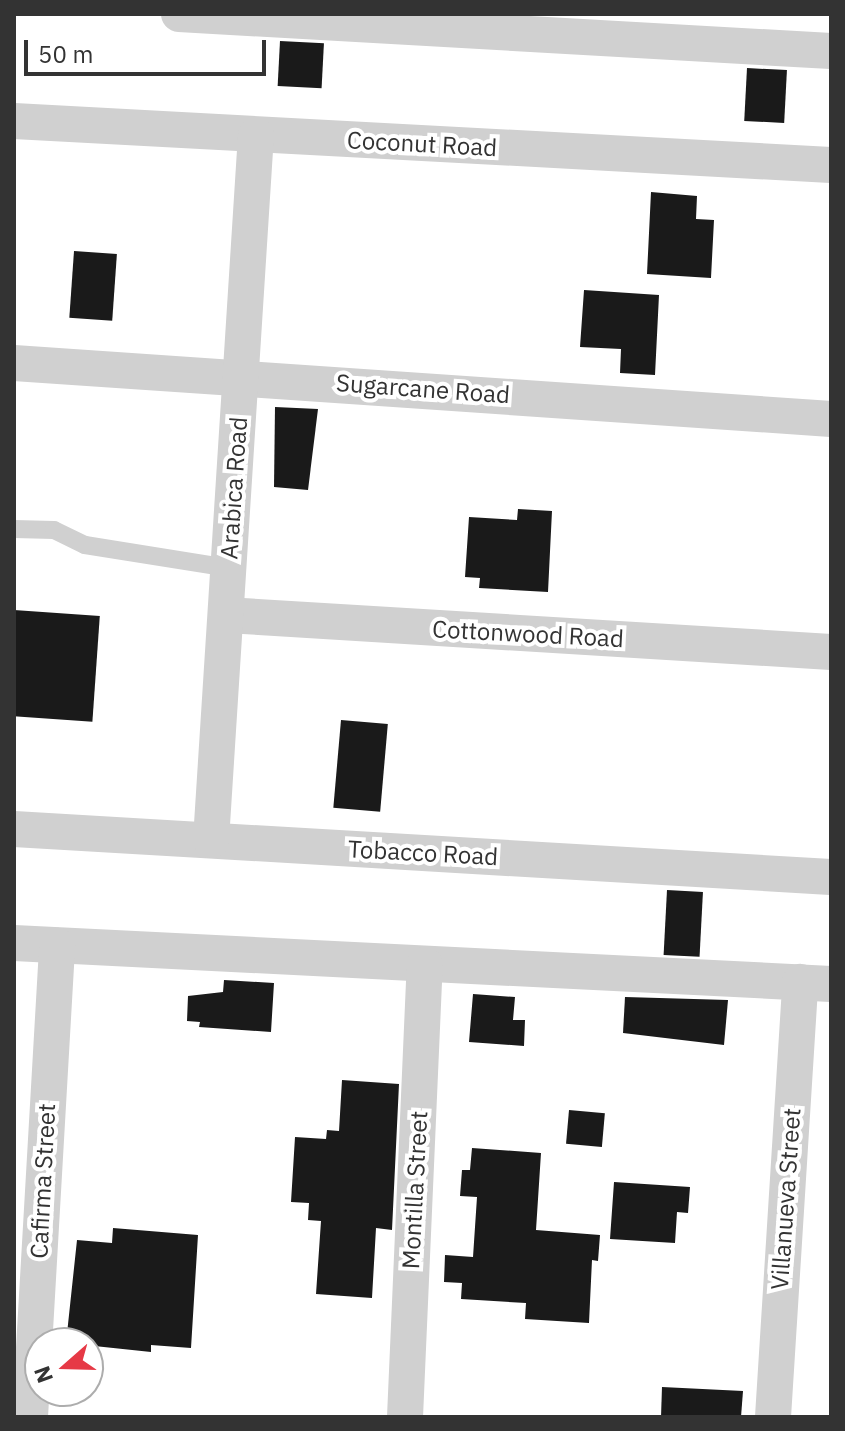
<!DOCTYPE html>
<style>
body{margin:0}
#map{position:relative;width:845px;height:1431px;overflow:hidden;background:#fff;font-family:"IBM Plex Sans",sans-serif}
div>[style]{position:absolute}
[style*='--x']{left:calc(var(--x)*1px);top:calc(var(--y)*1px);width:calc(var(--w)*1px);rotate:calc(var(--a)*1deg)}
.building>*{inset:0;background:#1a1a1a;transform-origin:0 0}
.lane>*{height:18px;margin:-9px;padding:0 9px;transform-origin:9px;border-radius:9px;background:#d0d0d0}
.street>*{height:36px;margin:-18px;padding:0 18px;transform-origin:18px;border-radius:18px;background:#d0d0d0}
span{translate:-50% -50%;white-space:nowrap;text-align:center;line-height:1.15;-webkit-text-stroke:8px #fff;paint-order:stroke}
.street-label{font-size:24px;color:#333}
.frame{position:absolute;inset:0;border:16px solid #333;pointer-events:none}
.north{position:absolute;left:24px;top:1327px;width:80px;height:80px;box-sizing:border-box;background:#fff;border:2px solid #adadad;border-radius:50%;rotate:250deg;font-size:22px;font-weight:700;line-height:32px;text-align:center;color:#333}
.north::after{content:'';display:block;margin:auto;width:28px;height:36px;background:#e63946;clip-path:polygon(50% 0,100% 100%,50% 72%,0 100%)}
.scale{position:absolute;left:24px;top:40px;width:242px;height:36px;box-sizing:border-box;border:4px solid #333;border-top:0;padding-left:10px;font-size:24px;line-height:28px;white-space:nowrap;color:#333;-webkit-text-stroke:6px #fff;paint-order:stroke}
</style>
<div id="map">
<div class="building">
<i style="left:280px;top:41px;width:44px;height:45px;rotate:3deg"></i>
<i style="left:747px;top:68px;width:40px;height:53px;rotate:3deg"></i>
<i style="clip-path:polygon(651px 192px,697px 196px,696px 219px,714px 220px,711px 278px,647px 274px)"></i>
<i style="left:74px;top:251px;width:43px;height:67px;rotate:4deg"></i>
<i style="clip-path:polygon(584px 290px,659px 295px,655px 375px,620px 373px,621px 349px,580px 347px)"></i>
<i style="clip-path:polygon(275px 407px,318px 409px,308px 490px,274px 487px)"></i>
<i style="clip-path:polygon(518px 509px,552px 511px,548px 592px,479px 588px,480px 578px,465px 577px,469px 517px,517px 520px)"></i>
<i style="left:14px;top:610px;width:86px;height:106px;rotate:4deg"></i>
<i style="left:341px;top:720px;width:47px;height:88px;rotate:5deg"></i>
<i style="left:667px;top:890px;width:36px;height:65px;rotate:3deg"></i>
<i style="clip-path:polygon(224px 980px,274px 983px,271px 1032px,199px 1027px,200px 1022px,187px 1021px,188px 996px,223px 992px)"></i>
<i style="clip-path:polygon(473px 994px,515px 997px,513px 1020px,525px 1020px,524px 1046px,469px 1042px)"></i>
<i style="clip-path:polygon(625px 997px,728px 1000px,724px 1045px,623px 1033px)"></i>
<i style="clip-path:polygon(342px 1080px,399px 1084px,392px 1230px,376px 1228px,372px 1298px,316px 1294px,321px 1221px,308px 1220px,309px 1203px,291px 1202px,295px 1137px,326px 1139px,327px 1130px,339px 1131px)"></i>
<i style="left:569px;top:1110px;width:36px;height:34px;rotate:5deg"></i>
<i style="clip-path:polygon(472px 1148px,541px 1153px,536px 1230px,600px 1235px,598px 1261px,592px 1260px,589px 1323px,525px 1319px,526px 1303px,461px 1299px,462px 1283px,444px 1282px,445px 1255px,473px 1257px,477px 1197px,460px 1196px,462px 1170px,470px 1170px)"></i>
<i style="clip-path:polygon(614px 1182px,690px 1187px,688px 1213px,677px 1212px,675px 1243px,610px 1239px)"></i>
<i style="clip-path:polygon(113px 1228px,198px 1235px,191px 1348px,151px 1345px,151px 1352px,66px 1343px,77px 1240px,112px 1243px)"></i>
<i style="clip-path:polygon(662px 1387px,743px 1391px,741px 1417px,661px 1417px)"></i>
</div>
<div class="lane">
<i style="--x:14;--y:529;--w:40;--a:1.4"></i>
<i style="--x:54;--y:530;--w:34;--a:26"></i>
<i style="--x:85;--y:545;--w:145;--a:9.1"></i>
</div>
<div class="street">
<i style="--x:179;--y:14;--w:653;--a:3.25"></i>
<i style="--x:14;--y:121;--w:818;--a:3.08"></i>
<i style="--x:14;--y:363;--w:819;--a:3.92"></i>
<i style="--x:226;--y:615;--w:606;--a:3.5"></i>
<i style="--x:14;--y:829;--w:818;--a:3.36"></i>
<i style="--x:211;--y:840;--w:706;--a:-86.35"></i>
<i style="--x:14;--y:943;--w:818;--a:2.87"></i>
<i style="--x:30;--y:1417;--w:472;--a:-86.7"></i>
<i style="--x:405;--y:1417;--w:453;--a:-87.5"></i>
<i style="--x:773;--y:1417;--w:436;--a:-86.4"></i>
</div>
<div class="street-label">
<span style="left:422px;top:144px;rotate:3deg">Coconut Road</span>
<span style="left:423px;top:389px;rotate:4deg">Sugarcane Road</span>
<span style="left:234px;top:488px;rotate:-86deg">Arabica Road</span>
<span style="left:528px;top:634px;rotate:3deg">Cottonwood Road</span>
<span style="left:423px;top:853px;rotate:3deg">Tobacco Road</span>
<span style="left:43px;top:1181px;rotate:-87deg">Cafirma Street</span>
<span style="left:415px;top:1190px;rotate:-87deg">Montilla Street</span>
<span style="left:786px;top:1199px;rotate:-86deg">Villanueva Street</span>
</div>
<div class="frame"></div>
<div class="north">N</div>
<div class="scale">50 m</div>
</div>
